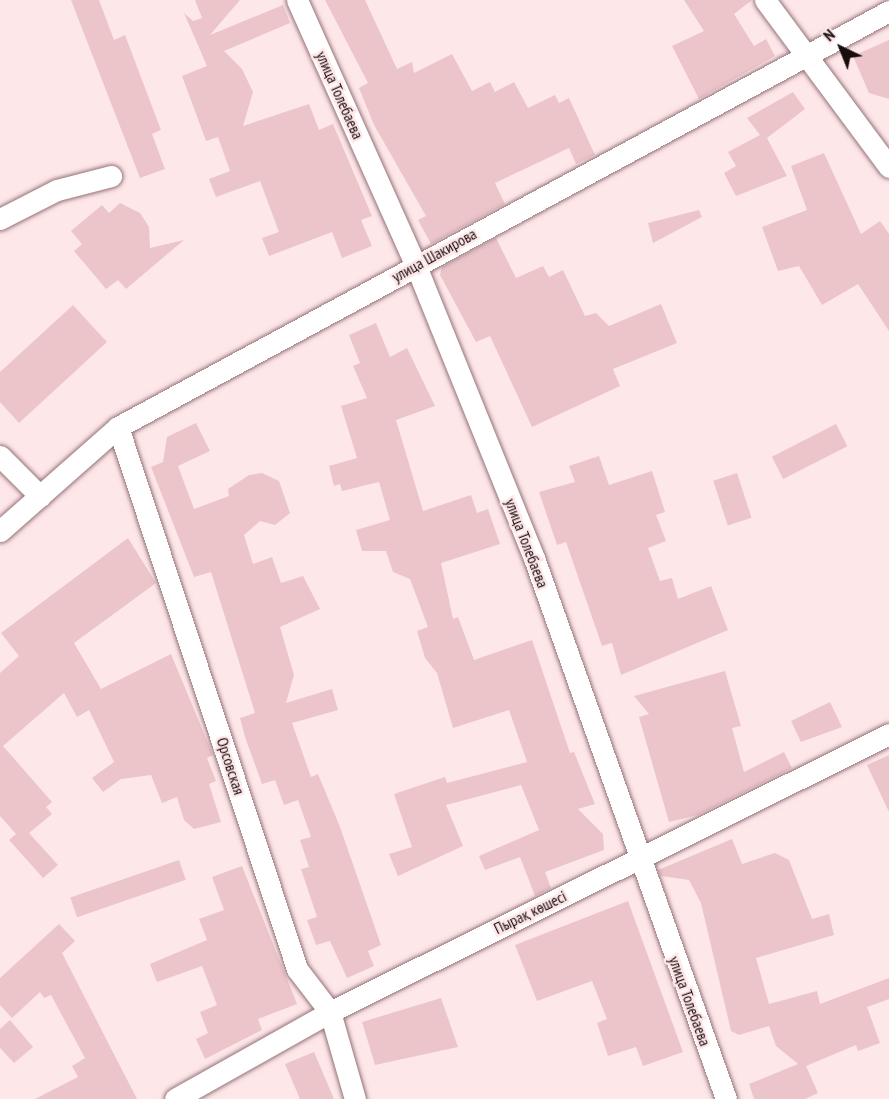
<!DOCTYPE html>
<meta charset="utf-8">
<style>
body{margin:0}
#map{position:relative;width:889px;height:1099px;overflow:hidden;background:#fee7e9;font-family:"PT Sans Narrow",sans-serif}
div>[style]{position:absolute}
[style*='--x']{left:calc(var(--x)*1px);top:calc(var(--y)*1px);width:calc(var(--w)*1px);rotate:calc(var(--a)*1deg)}
.building>*{inset:0;background:#ebc5ca;transform-origin:0 0}
.roads{filter:drop-shadow(0 0 2px #947277) drop-shadow(0 0 2px #947277)}
.minor>*{height:21px;margin:-10.5px;padding:0 10.5px;transform-origin:10.5px;border-radius:10.5px;background:#fff}
span{translate:-50% -50%;white-space:nowrap;text-align:center;line-height:1.15;-webkit-text-stroke:5px #fee7e9;paint-order:stroke}
.street-label{font-size:16px;color:#180c0d}
.north{position:absolute;left:811px;top:18px;width:60px;height:60px;-webkit-text-stroke:4px #fee7e9;paint-order:stroke;rotate:317deg;font-size:16px;font-weight:700;line-height:24px;text-align:center;color:#180c0d}
.north::after{content:'';display:block;margin:auto;width:21px;height:27px;background:#180c0d;clip-path:polygon(50% 0,100% 100%,50% 72%,0 100%)}
</style>
<div id="map">
<div class="building">
<i style="clip-path:polygon(71px 0,99px 0,114px 40px,125px 35px,161px 130px,152px 134px,165px 169px,140px 178px)"></i>
<i style="clip-path:polygon(195px 0,240px 0,210px 35px,283px 5px,290px 23px,224px 51px,242px 69px,253px 92px,243px 126px,309px 104px,319px 130px,333px 124px,372px 216px,361px 220px,372px 246px,342px 258px,332px 232px,269px 256px,262px 238px,279px 232px,260px 181px,216px 197px,209px 179px,230px 171px,218px 137px,206px 141px,182px 76px,207px 66px,184px 13px,193px 21px,202px 18px)"></i>
<i style="clip-path:polygon(325px 0,365px 0,397px 69px,412px 62px,414px 73px,452px 54px,472px 91px,490px 82px,495px 92px,514px 82px,528px 108px,555px 95px,559px 103px,569px 98px,595px 155px,576px 164px,569px 148px,495px 183px,505px 204px,431px 244px,418px 220px,426px 216px,374px 125px,359px 88px,368px 83px)"></i>
<i style="clip-path:polygon(684px 0,752px 0,734px 14px,754px 46px,766px 39px,775px 56px,699px 99px,672px 46px,704px 31px)"></i>
<i style="clip-path:polygon(889px 40px,889px 99px,869px 93px,853px 56px)"></i>
<i style="clip-path:polygon(793px 92px,805px 109px,767px 138px,787px 176px,736px 196px,724px 173px,736px 166px,728px 152px,760px 135px,747px 118px)"></i>
<i style="clip-path:polygon(824px 153px,861px 234px,880px 221px,889px 234px,889px 331px,858px 284px,822px 305px,799px 266px,778px 271px,762px 227px,807px 210px,791px 166px)"></i>
<i style="clip-path:polygon(120px 203px,140px 213px,149px 227px,150px 248px,184px 240px,126px 289px,118px 280px,106px 289px,74px 251px,82px 244px,71px 231px,102px 205px,109px 213px)"></i>
<i style="clip-path:polygon(699px 210px,702px 217px,653px 243px,648px 223px)"></i>
<i style="clip-path:polygon(496px 238px,516px 278px,543px 266px,549px 277px,563px 270px,585px 316px,596px 313px,609px 326px,661px 304px,677px 343px,613px 369px,620px 386px,532px 427px,490px 336px,476px 342px,440px 275px,442px 267px)"></i>
<i style="clip-path:polygon(73px 305px,107px 342px,19px 423px,0 402px,0 372px)"></i>
<i style="clip-path:polygon(376px 323px,390px 357px,407px 348px,435px 406px,396px 420px,423px 511px,471px 495px,477px 513px,488px 509px,500px 544px,441px 563px,453px 619px,458px 617px,474px 660px,532px 640px,570px 753px,574px 752px,595px 804px,578px 809px,603px 834px,604px 850px,545px 872px,551px 888px,535px 896px,520px 857px,485px 870px,479px 856px,539px 830px,521px 785px,446px 805px,463px 846px,398px 876px,389px 854px,412px 847px,394px 794px,445px 777px,447px 783px,527px 762px,509px 710px,453px 728px,437px 673px,425px 658px,417px 631px,428px 627px,410px 579px,393px 572px,386px 551px,362px 551px,356px 530px,390px 520px,379px 482px,342px 491px,340px 484px,334px 486px,329px 466px,357px 458px,341px 406px,367px 398px,353px 366px,360px 363px,349px 335px)"></i>
<i style="clip-path:polygon(196px 423px,210px 451px,178px 466px,194px 509px,229px 496px,228px 489px,249px 475px,262px 473px,279px 481px,290px 513px,275px 525px,260px 521px,244px 535px,253px 564px,272px 557px,281px 583px,303px 576px,320px 609px,280px 627px,294px 675px,286px 703px,332px 689px,338px 710px,292px 723px,311px 777px,318px 774px,340px 827px,381px 945px,368px 951px,374px 966px,347px 978px,330px 941px,316px 945px,307px 920px,317px 917px,301px 869px,309px 867px,300px 840px,311px 837px,298px 800px,284px 805px,275px 780px,262px 784px,245px 737px,240px 718px,255px 713px,211px 572px,194px 577px,151px 467px,163px 462px,167px 437px)"></i>
<i style="left:836px;top:424px;width:25px;height:72px;rotate:63deg"></i>
<i style="clip-path:polygon(599px 456px,609px 485px,652px 471px,665px 512px,656px 515px,666px 541px,648px 548px,660px 581px,672px 578px,678px 599px,711px 586px,728px 630px,621px 675px,612px 643px,602px 646px,566px 542px,557px 545px,539px 492px,575px 482px,569px 466px)"></i>
<i style="left:737px;top:473px;width:47px;height:25px;rotate:72deg"></i>
<i style="clip-path:polygon(128px 538px,156px 583px,74px 643px,101px 689px,171px 654px,213px 755px,207px 758px,216px 781px,209px 784px,221px 822px,194px 829px,184px 820px,177px 797px,162px 803px,151px 775px,121px 779px,103px 792px,92px 778px,114px 762px,89px 710px,77px 717px,64px 693px,3px 746px,52px 802px,46px 807px,52px 814px,29px 833px,58px 865px,43px 878px,9px 840px,16px 834px,0 816px,0 673px,19px 656px,1px 633px)"></i>
<i style="clip-path:polygon(725px 671px,741px 726px,732px 728px,744px 772px,784px 752px,792px 768px,698px 815px,669px 822px,639px 717px,649px 714px,634px 696px)"></i>
<i style="clip-path:polygon(830px 702px,842px 727px,801px 742px,791px 721px)"></i>
<i style="clip-path:polygon(889px 755px,889px 812px,867px 765px)"></i>
<i style="clip-path:polygon(732px 839px,742px 864px,775px 853px,789px 860px,812px 919px,829px 914px,834px 935px,756px 958px,769px 1004px,817px 991px,820px 1004px,889px 978px,889px 999px,867px 1007px,880px 1043px,858px 1051px,856px 1045px,806px 1066px,818px 1093px,805px 1099px,754px 1099px,749px 1084px,798px 1064px,776px 1046px,769px 1026px,739px 1035px,731px 1031px,701px 903px,689px 880px,661px 876px,658px 870px)"></i>
<i style="left:179px;top:860px;width:21px;height:115px;rotate:71deg"></i>
<i style="clip-path:polygon(242px 866px,297px 1004px,258px 1019px,262px 1030px,205px 1059px,196px 1039px,208px 1033px,200px 1012px,217px 1005px,202px 966px,157px 982px,150px 964px,207px 940px,199px 919px,224px 910px,212px 877px)"></i>
<i style="clip-path:polygon(628px 901px,683px 1052px,643px 1066px,636px 1047px,608px 1056px,597px 1023px,607px 1019px,592px 981px,537px 1001px,515px 945px)"></i>
<i style="clip-path:polygon(59px 924px,75px 941px,62px 953px,137px 1099px,35px 1099px,78px 1077px,72px 1066px,85px 1058px,51px 995px,44px 998px,40px 992px,12px 1018px,0 1005px,0 978px)"></i>
<i style="clip-path:polygon(441px 998px,458px 1047px,375px 1065px,362px 1022px)"></i>
<i style="clip-path:polygon(10px 1020px,33px 1047px,14px 1063px,0 1048px,0 1029px)"></i>
<i style="clip-path:polygon(314px 1052px,334px 1099px,300px 1099px,285px 1064px)"></i>
</div>
<div class="roads">
<div class="minor">
<i style="--x:297;--y:0;--w:291;--a:65.9"></i>
<i style="--x:416;--y:266;--w:315;--a:68"></i>
<i style="--x:534;--y:558;--w:574;--a:70.46"></i>
<i style="--x:765;--y:0;--w:208;--a:53.4"></i>
<i style="--x:0;--y:219;--w:64;--a:-27"></i>
<i style="--x:57;--y:190;--w:56;--a:-14.5"></i>
<i style="--x:118;--y:427;--w:571;--a:71.72"></i>
<i style="--x:297;--y:969;--w:54;--a:52.5"></i>
<i style="--x:330;--y:1012;--w:91;--a:74"></i>
<i style="--x:0;--y:456;--w:57;--a:45"></i>
<i style="--x:0;--y:531;--w:157;--a:-41.4"></i>
<i style="--x:118;--y:427;--w:876;--a:-28.35"></i>
<i style="--x:175;--y:1099;--w:178;--a:-29.3"></i>
<i style="--x:330;--y:1012;--w:624;--a:-26.44"></i>
</div>
</div>
<div class="street-label">
<span style="left:340px;top:95px;rotate:66deg">улица Толебаева</span>
<span style="left:434px;top:255px;rotate:-29deg">улица Шакирова</span>
<span style="left:527px;top:543px;rotate:69deg">улица Толебаева</span>
<span style="left:231px;top:766px;rotate:72deg">Орсовская</span>
<span style="left:530px;top:912px;rotate:-26deg">Пырақ көшесі</span>
<span style="left:690px;top:1001px;rotate:70deg">улица Толебаева</span>
</div>
<div class="north">N</div>
</div>
